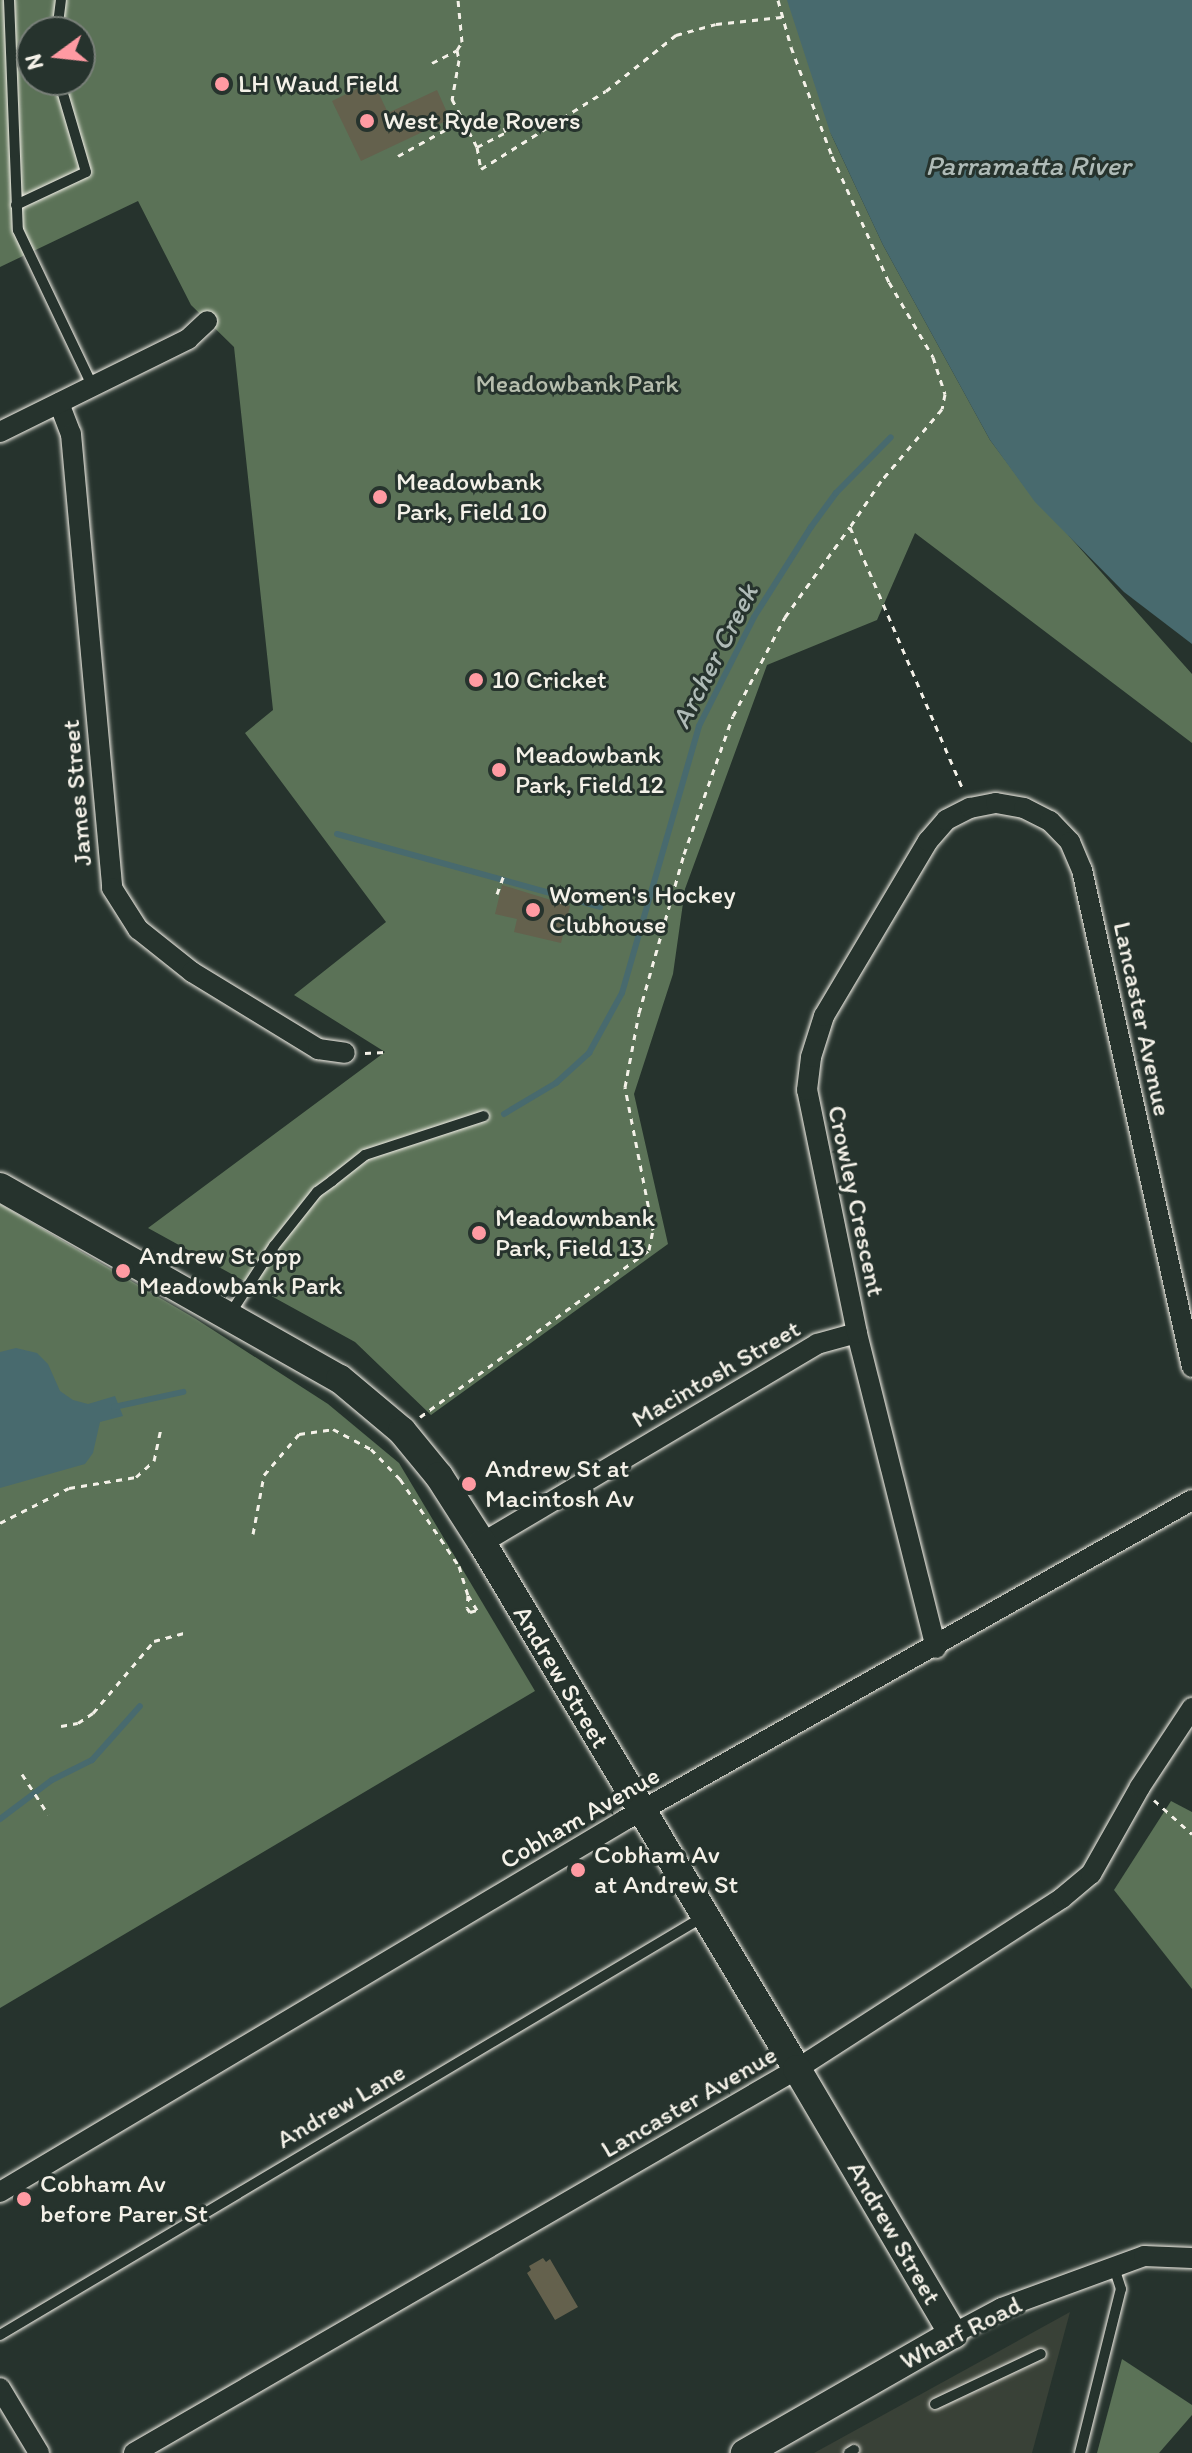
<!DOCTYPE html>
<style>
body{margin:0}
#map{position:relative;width:1192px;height:2453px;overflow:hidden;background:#26332d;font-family:Itim,sans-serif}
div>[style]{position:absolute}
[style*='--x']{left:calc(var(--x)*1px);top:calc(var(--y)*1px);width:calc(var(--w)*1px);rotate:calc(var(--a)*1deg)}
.built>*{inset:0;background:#394137}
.green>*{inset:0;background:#5b7257}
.water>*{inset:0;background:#486a6e}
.stream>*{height:6px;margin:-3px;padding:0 3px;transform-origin:3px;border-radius:3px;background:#486a6e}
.building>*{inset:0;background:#64614d}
.path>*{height:3px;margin-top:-1.5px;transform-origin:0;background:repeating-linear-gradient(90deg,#f4f1e8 0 6px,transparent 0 12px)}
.roads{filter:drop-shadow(0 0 2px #f4f1e8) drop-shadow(0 0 2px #f4f1e8)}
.lane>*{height:10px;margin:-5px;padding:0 5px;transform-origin:5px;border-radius:5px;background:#26332d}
.street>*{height:20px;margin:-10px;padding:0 10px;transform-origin:10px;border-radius:10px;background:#26332d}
.secondary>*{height:28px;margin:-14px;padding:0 14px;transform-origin:14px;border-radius:14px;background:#26332d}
.dots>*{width:22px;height:22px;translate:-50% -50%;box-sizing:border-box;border:4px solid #26332d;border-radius:50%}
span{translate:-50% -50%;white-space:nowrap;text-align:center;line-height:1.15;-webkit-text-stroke:6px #26332d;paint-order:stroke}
.poi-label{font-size:26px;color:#f4f1e8}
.left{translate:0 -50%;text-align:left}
.park-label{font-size:26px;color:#b7beae}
.street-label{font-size:26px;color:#f4f1e8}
.water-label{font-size:28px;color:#afbbb7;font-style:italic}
.north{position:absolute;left:16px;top:16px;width:80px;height:80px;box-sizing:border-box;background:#26332d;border:2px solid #787f78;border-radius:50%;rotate:255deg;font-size:22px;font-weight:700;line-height:32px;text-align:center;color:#f4f1e8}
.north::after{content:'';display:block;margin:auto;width:28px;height:36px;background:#ff9aa2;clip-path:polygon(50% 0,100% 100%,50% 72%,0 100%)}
</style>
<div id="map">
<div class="built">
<i style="clip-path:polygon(1070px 2312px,1032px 2453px,814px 2453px)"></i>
</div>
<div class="green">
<i style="clip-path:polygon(evenodd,0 0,832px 0,1069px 536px,1192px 674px,1192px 743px,915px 533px,877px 620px,767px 665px,685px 889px,673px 974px,634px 1094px,668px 1244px,431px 1415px,355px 1342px,148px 1228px,385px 1052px,294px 995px,386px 922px,245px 733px,273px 710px,234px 347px,191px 305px,138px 201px,0 267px,0 0,32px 32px,80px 32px,80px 80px,32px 80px,32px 32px,0 0,830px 132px,1032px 496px,990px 440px,883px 245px,830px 132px)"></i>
<i style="clip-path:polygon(0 1204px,196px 1319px,328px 1404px,399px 1463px,535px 1691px,0 2008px)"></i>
<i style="clip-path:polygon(1171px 1801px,1192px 1812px,1192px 1989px,1114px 1890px)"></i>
<i style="clip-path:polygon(1122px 2359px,1192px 2405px,1192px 2415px,1159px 2453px,1097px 2453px)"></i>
</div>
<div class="water">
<i style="clip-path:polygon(787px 0,1192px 0,1192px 644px,1124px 592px,1035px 502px,990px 440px,883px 245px,830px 132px)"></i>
<i style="clip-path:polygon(16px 1348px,37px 1353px,48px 1364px,60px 1391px,73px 1400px,88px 1404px,115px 1396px,123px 1416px,100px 1422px,93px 1453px,85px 1464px,0 1488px,0 1352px)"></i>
</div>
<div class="stream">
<i style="--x:337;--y:834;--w:273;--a:15.5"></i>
<i style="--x:504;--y:1114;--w:61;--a:-30.8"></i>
<i style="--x:556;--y:1083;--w:45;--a:-42.3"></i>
<i style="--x:589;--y:1053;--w:68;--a:-61.2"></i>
<i style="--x:622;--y:993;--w:278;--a:-73.9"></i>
<i style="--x:699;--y:726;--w:122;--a:-63.2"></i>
<i style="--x:754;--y:617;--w:107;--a:-57.7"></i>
<i style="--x:811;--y:527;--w:42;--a:-53.7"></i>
<i style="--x:836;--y:493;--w:78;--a:-45.5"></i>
<i style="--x:114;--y:1407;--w:71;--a:-12.3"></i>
<i style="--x:0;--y:1819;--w:65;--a:-36.9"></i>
<i style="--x:52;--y:1780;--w:45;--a:-26.6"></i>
<i style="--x:92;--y:1760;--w:72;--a:-48.4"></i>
</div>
<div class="building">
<i style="clip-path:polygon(373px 81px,388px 113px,437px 90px,450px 119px,361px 161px,332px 101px)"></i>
<i style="clip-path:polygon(502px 885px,570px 906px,561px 943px,514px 932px,517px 919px,495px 914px)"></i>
<i style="clip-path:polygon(543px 2258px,546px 2262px,550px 2259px,578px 2307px,555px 2320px,527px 2273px,531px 2270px,529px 2266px)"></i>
</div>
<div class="path">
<i style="--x:778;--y:0;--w:49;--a:74.5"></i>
<i style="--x:791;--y:47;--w:116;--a:69.4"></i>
<i style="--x:832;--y:156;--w:138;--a:65.7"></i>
<i style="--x:889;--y:282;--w:87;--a:59.6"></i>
<i style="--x:933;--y:357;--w:39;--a:72"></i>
<i style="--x:945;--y:394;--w:15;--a:101"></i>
<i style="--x:942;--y:409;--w:94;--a:130.3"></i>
<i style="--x:881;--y:481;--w:55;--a:124"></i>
<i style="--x:850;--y:527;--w:285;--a:66.7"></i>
<i style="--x:457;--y:50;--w:10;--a:79"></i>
<i style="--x:459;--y:60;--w:40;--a:100"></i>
<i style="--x:452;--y:99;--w:54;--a:62.5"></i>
<i style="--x:477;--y:147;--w:33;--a:-27"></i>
<i style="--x:506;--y:132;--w:5;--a:-112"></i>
<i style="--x:432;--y:63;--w:28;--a:-27"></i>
<i style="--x:457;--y:50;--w:9;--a:-58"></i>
<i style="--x:462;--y:42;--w:42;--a:-95.4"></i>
<i style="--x:477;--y:147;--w:22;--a:80"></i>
<i style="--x:481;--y:169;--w:147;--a:-32"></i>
<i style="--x:606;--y:91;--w:90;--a:-38.7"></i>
<i style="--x:676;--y:35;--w:41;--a:-15.4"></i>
<i style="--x:716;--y:24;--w:66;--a:-6.1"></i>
<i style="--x:398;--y:156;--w:74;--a:-29"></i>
<i style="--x:497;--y:894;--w:23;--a:-70"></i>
<i style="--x:560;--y:903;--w:16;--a:-75"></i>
<i style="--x:365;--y:1053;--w:20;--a:-3"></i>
<i style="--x:420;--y:1417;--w:283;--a:-36.1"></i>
<i style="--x:649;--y:1250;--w:20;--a:-79"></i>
<i style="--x:653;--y:1230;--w:146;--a:-101.1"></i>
<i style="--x:625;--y:1087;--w:75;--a:-79.3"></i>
<i style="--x:639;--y:1013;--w:165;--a:-74.2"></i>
<i style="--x:684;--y:854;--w:146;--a:-70.5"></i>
<i style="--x:733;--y:716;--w:112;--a:-62.3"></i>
<i style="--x:785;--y:617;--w:111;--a:-54.2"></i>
<i style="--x:0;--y:1523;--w:77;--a:-26.9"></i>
<i style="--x:69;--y:1488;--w:68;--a:-9.3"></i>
<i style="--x:136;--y:1477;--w:24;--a:-42"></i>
<i style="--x:154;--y:1461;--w:33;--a:-78"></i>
<i style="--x:253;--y:1534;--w:60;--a:-79.4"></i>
<i style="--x:264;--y:1475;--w:54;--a:-49.5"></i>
<i style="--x:299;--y:1434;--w:34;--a:-8"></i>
<i style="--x:333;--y:1429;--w:43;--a:27.8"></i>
<i style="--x:371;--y:1449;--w:42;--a:46"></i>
<i style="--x:400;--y:1479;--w:105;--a:55.9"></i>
<i style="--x:459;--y:1566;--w:30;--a:73"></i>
<i style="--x:468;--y:1595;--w:13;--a:94"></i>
<i style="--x:467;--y:1608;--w:5;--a:53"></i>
<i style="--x:470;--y:1612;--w:7;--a:-16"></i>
<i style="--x:477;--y:1610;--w:17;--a:-121"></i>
<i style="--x:61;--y:1726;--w:17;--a:-10"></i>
<i style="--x:78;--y:1723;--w:18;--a:-34"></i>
<i style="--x:93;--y:1713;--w:94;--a:-49.7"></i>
<i style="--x:154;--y:1641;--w:31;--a:-15"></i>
<i style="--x:22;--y:1774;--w:48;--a:57"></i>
<i style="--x:1154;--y:1800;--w:51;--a:41.8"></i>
</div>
<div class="roads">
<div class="lane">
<i style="--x:9;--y:0;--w:230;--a:87.8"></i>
<i style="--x:18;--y:230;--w:172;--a:64.5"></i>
<i style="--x:57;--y:32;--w:32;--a:-83"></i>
<i style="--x:16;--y:205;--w:77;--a:-25.2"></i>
<i style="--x:86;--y:172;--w:96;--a:-106.4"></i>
<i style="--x:230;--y:1314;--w:81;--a:-57.1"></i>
<i style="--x:274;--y:1246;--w:69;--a:-51.5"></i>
<i style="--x:317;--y:1192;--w:19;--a:-36"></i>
<i style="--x:332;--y:1181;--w:42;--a:-38.2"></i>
<i style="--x:365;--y:1155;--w:125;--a:-18.1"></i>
<i style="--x:0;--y:2335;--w:818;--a:-30.74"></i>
<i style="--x:935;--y:2404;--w:117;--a:-25.3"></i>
<i style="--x:849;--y:2453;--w:6;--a:-31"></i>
<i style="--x:1080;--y:2453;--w:169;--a:-76"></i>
<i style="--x:1121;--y:2289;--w:25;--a:-108"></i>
</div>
<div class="street">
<i style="--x:59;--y:403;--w:33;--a:69"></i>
<i style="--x:71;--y:434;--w:456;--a:84.8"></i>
<i style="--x:112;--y:888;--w:49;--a:57.6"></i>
<i style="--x:138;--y:929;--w:69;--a:38.5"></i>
<i style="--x:192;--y:972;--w:148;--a:31.4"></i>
<i style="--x:318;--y:1049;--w:27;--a:8"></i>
<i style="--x:0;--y:432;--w:210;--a:-26.3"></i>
<i style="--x:188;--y:339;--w:26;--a:-43"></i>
<i style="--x:482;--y:1543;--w:390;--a:-30.7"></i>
<i style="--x:817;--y:1344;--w:41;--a:-15.4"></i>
<i style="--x:936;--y:1648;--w:325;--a:-104.1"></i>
<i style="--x:857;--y:1333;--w:248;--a:-101.6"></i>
<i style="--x:807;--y:1090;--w:33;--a:-83"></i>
<i style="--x:811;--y:1057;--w:43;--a:-72.4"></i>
<i style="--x:824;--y:1016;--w:204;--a:-59.3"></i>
<i style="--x:928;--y:841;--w:28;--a:-49"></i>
<i style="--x:946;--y:820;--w:27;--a:-27"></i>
<i style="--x:970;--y:808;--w:26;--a:-11"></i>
<i style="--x:996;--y:803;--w:28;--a:10"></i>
<i style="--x:1024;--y:808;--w:29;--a:27"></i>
<i style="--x:1050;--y:821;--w:29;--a:46"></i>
<i style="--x:1070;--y:842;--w:30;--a:67"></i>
<i style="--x:1082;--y:870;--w:509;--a:77.52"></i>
<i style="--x:0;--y:2192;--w:725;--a:-30.77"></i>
<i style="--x:623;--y:1821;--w:653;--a:-29.43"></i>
<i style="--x:953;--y:2334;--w:55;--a:-28"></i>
<i style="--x:1002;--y:2308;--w:151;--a:-20.1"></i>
<i style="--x:1144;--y:2256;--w:48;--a:2.4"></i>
<i style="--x:0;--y:2388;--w:76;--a:59"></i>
<i style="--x:134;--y:2453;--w:766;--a:-30.08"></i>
<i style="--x:797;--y:2069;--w:315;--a:-32.8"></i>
<i style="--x:1062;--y:1898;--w:38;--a:-40"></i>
<i style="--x:1091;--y:1874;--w:100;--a:-60.6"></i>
<i style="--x:1140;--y:1787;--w:95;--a:-56.6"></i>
</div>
<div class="secondary">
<i style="--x:0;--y:1187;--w:390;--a:29.5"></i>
<i style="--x:340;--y:1379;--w:81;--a:40"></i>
<i style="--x:402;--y:1431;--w:58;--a:50.6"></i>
<i style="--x:439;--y:1476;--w:80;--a:57.3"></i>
<i style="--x:482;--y:1543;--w:613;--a:59.08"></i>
<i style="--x:797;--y:2069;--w:308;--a:59.5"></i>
<i style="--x:953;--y:2334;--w:240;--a:150.2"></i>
</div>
</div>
<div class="dots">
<i style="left:222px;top:84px;background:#ff9aa2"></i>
<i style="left:367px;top:121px;background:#ff9aa2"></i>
<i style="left:380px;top:497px;background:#ff9aa2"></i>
<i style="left:476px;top:680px;background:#ff9aa2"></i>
<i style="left:499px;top:770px;background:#ff9aa2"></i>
<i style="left:533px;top:910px;background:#ff9aa2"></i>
<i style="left:479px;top:1233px;background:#ff9aa2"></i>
<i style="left:123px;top:1271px;background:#ff9aa2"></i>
<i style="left:469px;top:1484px;background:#ff9aa2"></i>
<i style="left:578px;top:1870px;background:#ff9aa2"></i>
<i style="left:24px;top:2199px;background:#ff9aa2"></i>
</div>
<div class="poi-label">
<span class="left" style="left:238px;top:84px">LH Waud Field</span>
<span class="left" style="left:383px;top:121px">West Ryde Rovers</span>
<span class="left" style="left:396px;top:497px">Meadowbank<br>Park, Field 10</span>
<span class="left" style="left:492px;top:680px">10 Cricket</span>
<span class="left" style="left:515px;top:770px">Meadowbank<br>Park, Field 12</span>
<span class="left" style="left:549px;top:910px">Women's Hockey<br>Clubhouse</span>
<span class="left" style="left:495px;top:1233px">Meadownbank<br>Park, Field 13</span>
<span class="left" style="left:139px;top:1271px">Andrew St opp<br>Meadowbank Park</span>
<span class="left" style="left:485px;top:1484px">Andrew St at<br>Macintosh Av</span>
<span class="left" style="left:594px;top:1870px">Cobham Av<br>at Andrew St</span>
<span class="left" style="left:40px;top:2199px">Cobham Av<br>before Parer St</span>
</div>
<div class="park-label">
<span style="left:577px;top:384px">Meadowbank Park</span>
</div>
<div class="street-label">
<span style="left:77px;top:793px;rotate:-95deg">James Street</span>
<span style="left:1142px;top:1019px;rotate:78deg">Lancaster Avenue</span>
<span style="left:856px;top:1201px;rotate:78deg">Crowley Crescent</span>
<span style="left:716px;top:1374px;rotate:-30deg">Macintosh Street</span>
<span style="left:561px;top:1677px;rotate:59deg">Andrew Street</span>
<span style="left:580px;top:1818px;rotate:-30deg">Cobham Avenue</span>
<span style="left:689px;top:2102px;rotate:-30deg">Lancaster Avenue</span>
<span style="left:341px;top:2106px;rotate:-30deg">Andrew Lane</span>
<span style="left:894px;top:2233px;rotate:60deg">Andrew Street</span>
<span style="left:961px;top:2333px;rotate:-27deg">Wharf Road</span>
</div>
<div class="water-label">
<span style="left:1028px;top:165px">Parramatta River</span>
<span style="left:714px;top:656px;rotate:-63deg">Archer Creek</span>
</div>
<div class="north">N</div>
</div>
